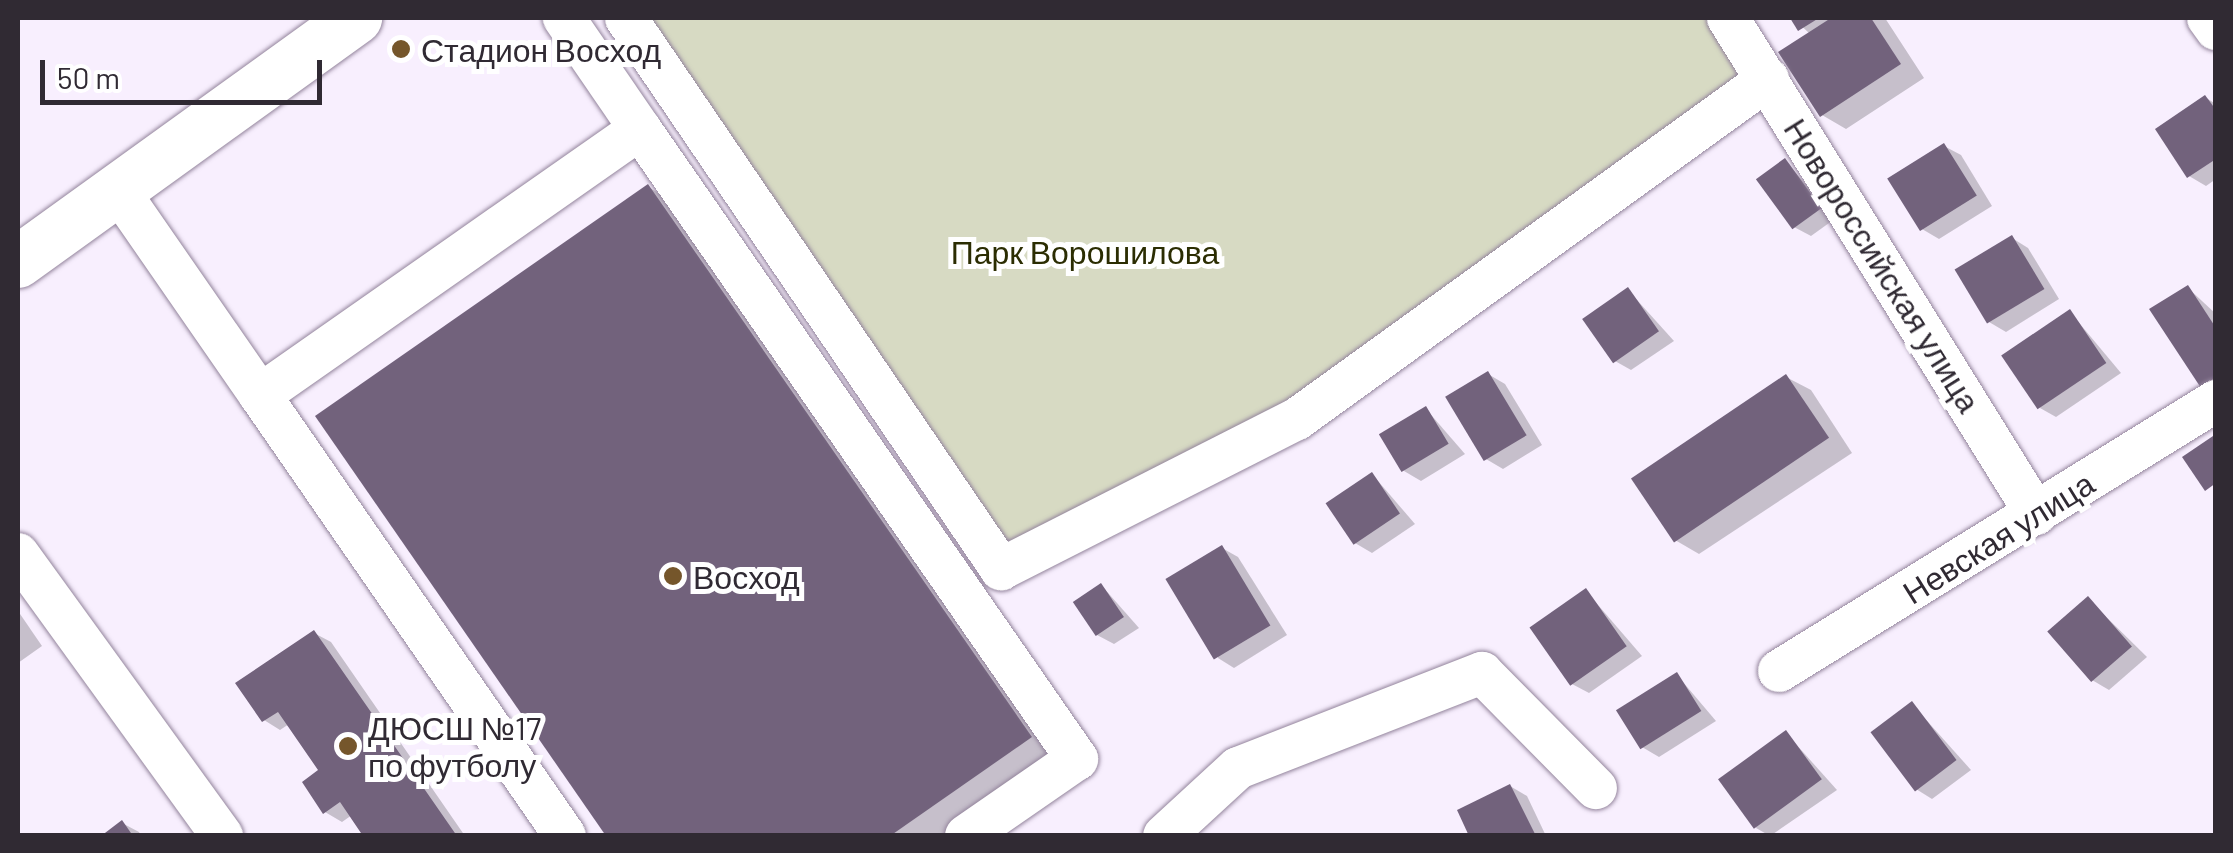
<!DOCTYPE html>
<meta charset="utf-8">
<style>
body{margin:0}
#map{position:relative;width:2233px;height:853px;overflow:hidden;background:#f8effe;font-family:Barlow,sans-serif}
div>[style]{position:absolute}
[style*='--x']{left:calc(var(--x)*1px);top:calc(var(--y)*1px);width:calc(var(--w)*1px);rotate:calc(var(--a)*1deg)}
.green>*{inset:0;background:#d7dac3}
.shadow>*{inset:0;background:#0003}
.building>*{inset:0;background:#72627c;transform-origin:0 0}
.roads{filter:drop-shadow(0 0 2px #93849c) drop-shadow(0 0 2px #93849c)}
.minor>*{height:42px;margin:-21px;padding:0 21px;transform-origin:21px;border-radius:21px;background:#fff}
.major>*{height:52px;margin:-26px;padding:0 26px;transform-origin:26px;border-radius:26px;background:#fff}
.dots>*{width:28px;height:28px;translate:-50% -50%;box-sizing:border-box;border:5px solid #fff;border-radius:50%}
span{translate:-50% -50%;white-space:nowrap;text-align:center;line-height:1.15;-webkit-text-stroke:10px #fff;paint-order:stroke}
.poi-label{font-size:32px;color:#302a33}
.left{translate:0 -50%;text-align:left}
.park-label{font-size:32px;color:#2b2d02}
.street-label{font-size:32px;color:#302a33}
.frame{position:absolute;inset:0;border:20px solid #302a33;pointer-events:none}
.scale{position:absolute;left:40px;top:60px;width:282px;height:45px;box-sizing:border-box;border:5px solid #302a33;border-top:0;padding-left:12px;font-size:30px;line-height:35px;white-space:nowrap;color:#302a33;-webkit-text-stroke:8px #fff;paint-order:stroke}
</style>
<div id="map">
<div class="green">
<i style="clip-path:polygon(649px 18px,1706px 18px,1746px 79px,1292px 404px,1007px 550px)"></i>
</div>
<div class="shadow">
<i style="clip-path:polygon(1793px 18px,1885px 18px,1924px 78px,1846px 129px,1822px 115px,1810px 34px)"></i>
<i style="clip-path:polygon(2206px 98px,2216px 104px,2216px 179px,2206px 186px,2189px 176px)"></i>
<i style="clip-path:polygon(1944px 146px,1961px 155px,1992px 206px,1939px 239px,1922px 229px)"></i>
<i style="clip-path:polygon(1785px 161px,1836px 218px,1811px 236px,1794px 227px)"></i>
<i style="clip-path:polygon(648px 187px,678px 204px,1061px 755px,944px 836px,609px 836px)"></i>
<i style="clip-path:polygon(2012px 238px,2028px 248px,2059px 299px,2006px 332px,1989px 322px)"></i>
<i style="clip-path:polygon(2188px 288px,2216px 314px,2216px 393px,2202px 386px)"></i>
<i style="clip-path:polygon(1628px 290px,1674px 341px,1631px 370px,1615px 361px)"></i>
<i style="clip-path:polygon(2070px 312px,2121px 373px,2056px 417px,2040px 408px)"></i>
<i style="clip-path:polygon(1488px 374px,1505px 384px,1542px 445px,1503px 469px,1486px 459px)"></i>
<i style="clip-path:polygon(1786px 377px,1811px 390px,1852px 453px,1699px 554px,1675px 540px)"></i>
<i style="clip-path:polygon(1426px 409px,1465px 454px,1421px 481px,1404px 471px)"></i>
<i style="clip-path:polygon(1372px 474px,1415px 524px,1372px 553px,1355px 543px)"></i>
<i style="clip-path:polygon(1222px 548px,1238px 557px,1287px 635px,1234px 668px,1218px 658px)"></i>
<i style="clip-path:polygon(1102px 586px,1139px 628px,1114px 644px,1097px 635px)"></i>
<i style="clip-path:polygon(1586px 591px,1642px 656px,1589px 693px,1572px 684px)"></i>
<i style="clip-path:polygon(2088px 599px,2147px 657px,2109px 690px,2092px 680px)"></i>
<i style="clip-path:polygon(18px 611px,42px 646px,18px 663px)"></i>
<i style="clip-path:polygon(314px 633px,331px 642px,465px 836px,366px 836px,352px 815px,342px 822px,325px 812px,322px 771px,289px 724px,280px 730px,264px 720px)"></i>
<i style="clip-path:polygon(1677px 675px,1716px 721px,1659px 757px,1642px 747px)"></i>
<i style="clip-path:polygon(1912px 704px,1971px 770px,1932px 799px,1916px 789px)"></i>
<i style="clip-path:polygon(1786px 733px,1837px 790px,1770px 836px,1756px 828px)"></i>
<i style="clip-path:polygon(1510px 786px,1527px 796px,1546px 836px,1472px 836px)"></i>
<i style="clip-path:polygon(122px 823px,139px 832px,141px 836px,105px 836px)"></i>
</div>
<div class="building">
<i style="clip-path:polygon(1790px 18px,1819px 18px,1798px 31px)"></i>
<i style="clip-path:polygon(1831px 18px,1871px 18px,1901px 64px,1820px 117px,1778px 52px)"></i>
<i style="clip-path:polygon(2205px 95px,2216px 110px,2216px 159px,2187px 178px,2155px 129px)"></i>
<i style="left:1944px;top:143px;width:62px;height:67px;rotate:58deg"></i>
<i style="left:1785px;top:158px;width:62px;height:36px;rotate:54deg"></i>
<i style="clip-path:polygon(648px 184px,1032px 737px,890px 836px,606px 836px,315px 416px)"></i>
<i style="left:2012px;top:235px;width:63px;height:67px;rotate:59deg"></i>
<i style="clip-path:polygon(2188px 285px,2216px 328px,2216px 378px,2201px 388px,2149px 309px)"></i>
<i style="left:1628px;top:287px;width:54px;height:56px;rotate:55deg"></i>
<i style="left:2070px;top:309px;width:65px;height:83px;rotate:56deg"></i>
<i style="left:1488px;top:371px;width:75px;height:50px;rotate:59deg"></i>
<i style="left:1786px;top:374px;width:77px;height:187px;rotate:56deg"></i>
<i style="left:1426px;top:406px;width:44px;height:55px;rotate:59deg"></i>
<i style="clip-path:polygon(2216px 434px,2216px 483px,2205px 491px,2182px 457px)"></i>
<i style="left:1372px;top:472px;width:50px;height:56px;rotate:56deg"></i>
<i style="left:1222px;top:545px;width:94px;height:66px;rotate:59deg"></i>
<i style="left:1101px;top:583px;width:41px;height:34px;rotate:56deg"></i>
<i style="left:1586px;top:588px;width:71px;height:69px;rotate:55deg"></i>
<i style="left:2088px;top:596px;width:67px;height:54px;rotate:49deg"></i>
<i style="clip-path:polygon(314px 630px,457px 836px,363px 836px,340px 802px,323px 814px,302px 782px,318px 770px,278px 712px,262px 722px,235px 683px)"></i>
<i style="left:1677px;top:672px;width:46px;height:72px;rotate:58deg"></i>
<i style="left:1912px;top:701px;width:74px;height:52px;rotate:53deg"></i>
<i style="left:1786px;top:730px;width:61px;height:84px;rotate:54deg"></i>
<i style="clip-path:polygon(1510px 784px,1536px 836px,1469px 836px,1457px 810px)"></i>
<i style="clip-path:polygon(122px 820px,133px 836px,101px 836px)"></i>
</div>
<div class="roads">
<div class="minor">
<i style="--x:626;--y:18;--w:667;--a:55.76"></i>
<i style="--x:1001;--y:569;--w:332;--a:-26.9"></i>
<i style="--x:1297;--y:419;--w:581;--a:-35.82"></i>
<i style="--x:1728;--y:18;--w:584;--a:58.16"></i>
<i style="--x:2208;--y:18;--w:14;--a:54"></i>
<i style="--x:640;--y:129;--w:767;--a:55.25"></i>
<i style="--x:1077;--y:759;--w:135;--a:145.3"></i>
<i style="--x:118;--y:190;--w:249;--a:55.3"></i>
<i style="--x:260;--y:395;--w:464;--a:-35"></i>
<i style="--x:640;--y:129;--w:135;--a:-124.4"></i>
<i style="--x:260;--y:395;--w:536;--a:55.33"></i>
<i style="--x:18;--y:554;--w:348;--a:54.1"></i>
<i style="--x:1779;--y:671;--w:514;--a:-31.71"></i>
<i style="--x:1164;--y:836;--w:100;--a:-42.6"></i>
<i style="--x:1238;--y:768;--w:262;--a:-21.3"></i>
<i style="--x:1482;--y:673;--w:162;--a:45.3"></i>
</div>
<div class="major">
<i style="--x:18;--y:262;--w:417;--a:-35.8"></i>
</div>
</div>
<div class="dots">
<i style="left:401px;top:49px;background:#75562b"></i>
<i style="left:673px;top:576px;background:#75562b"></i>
<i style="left:348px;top:746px;background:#75562b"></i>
</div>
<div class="poi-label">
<span class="left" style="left:421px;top:49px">Стадион Восход</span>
<span class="left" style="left:693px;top:576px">Восход</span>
<span class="left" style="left:368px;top:746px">ДЮСШ №17<br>по футболу</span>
</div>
<div class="park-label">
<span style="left:1085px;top:251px">Парк Ворошилова</span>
</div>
<div class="street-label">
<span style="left:1883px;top:265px;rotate:58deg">Новороссийская улица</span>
<span style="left:1998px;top:537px;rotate:-32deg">Невская улица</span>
</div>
<div class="frame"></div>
<div class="scale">50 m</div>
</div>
